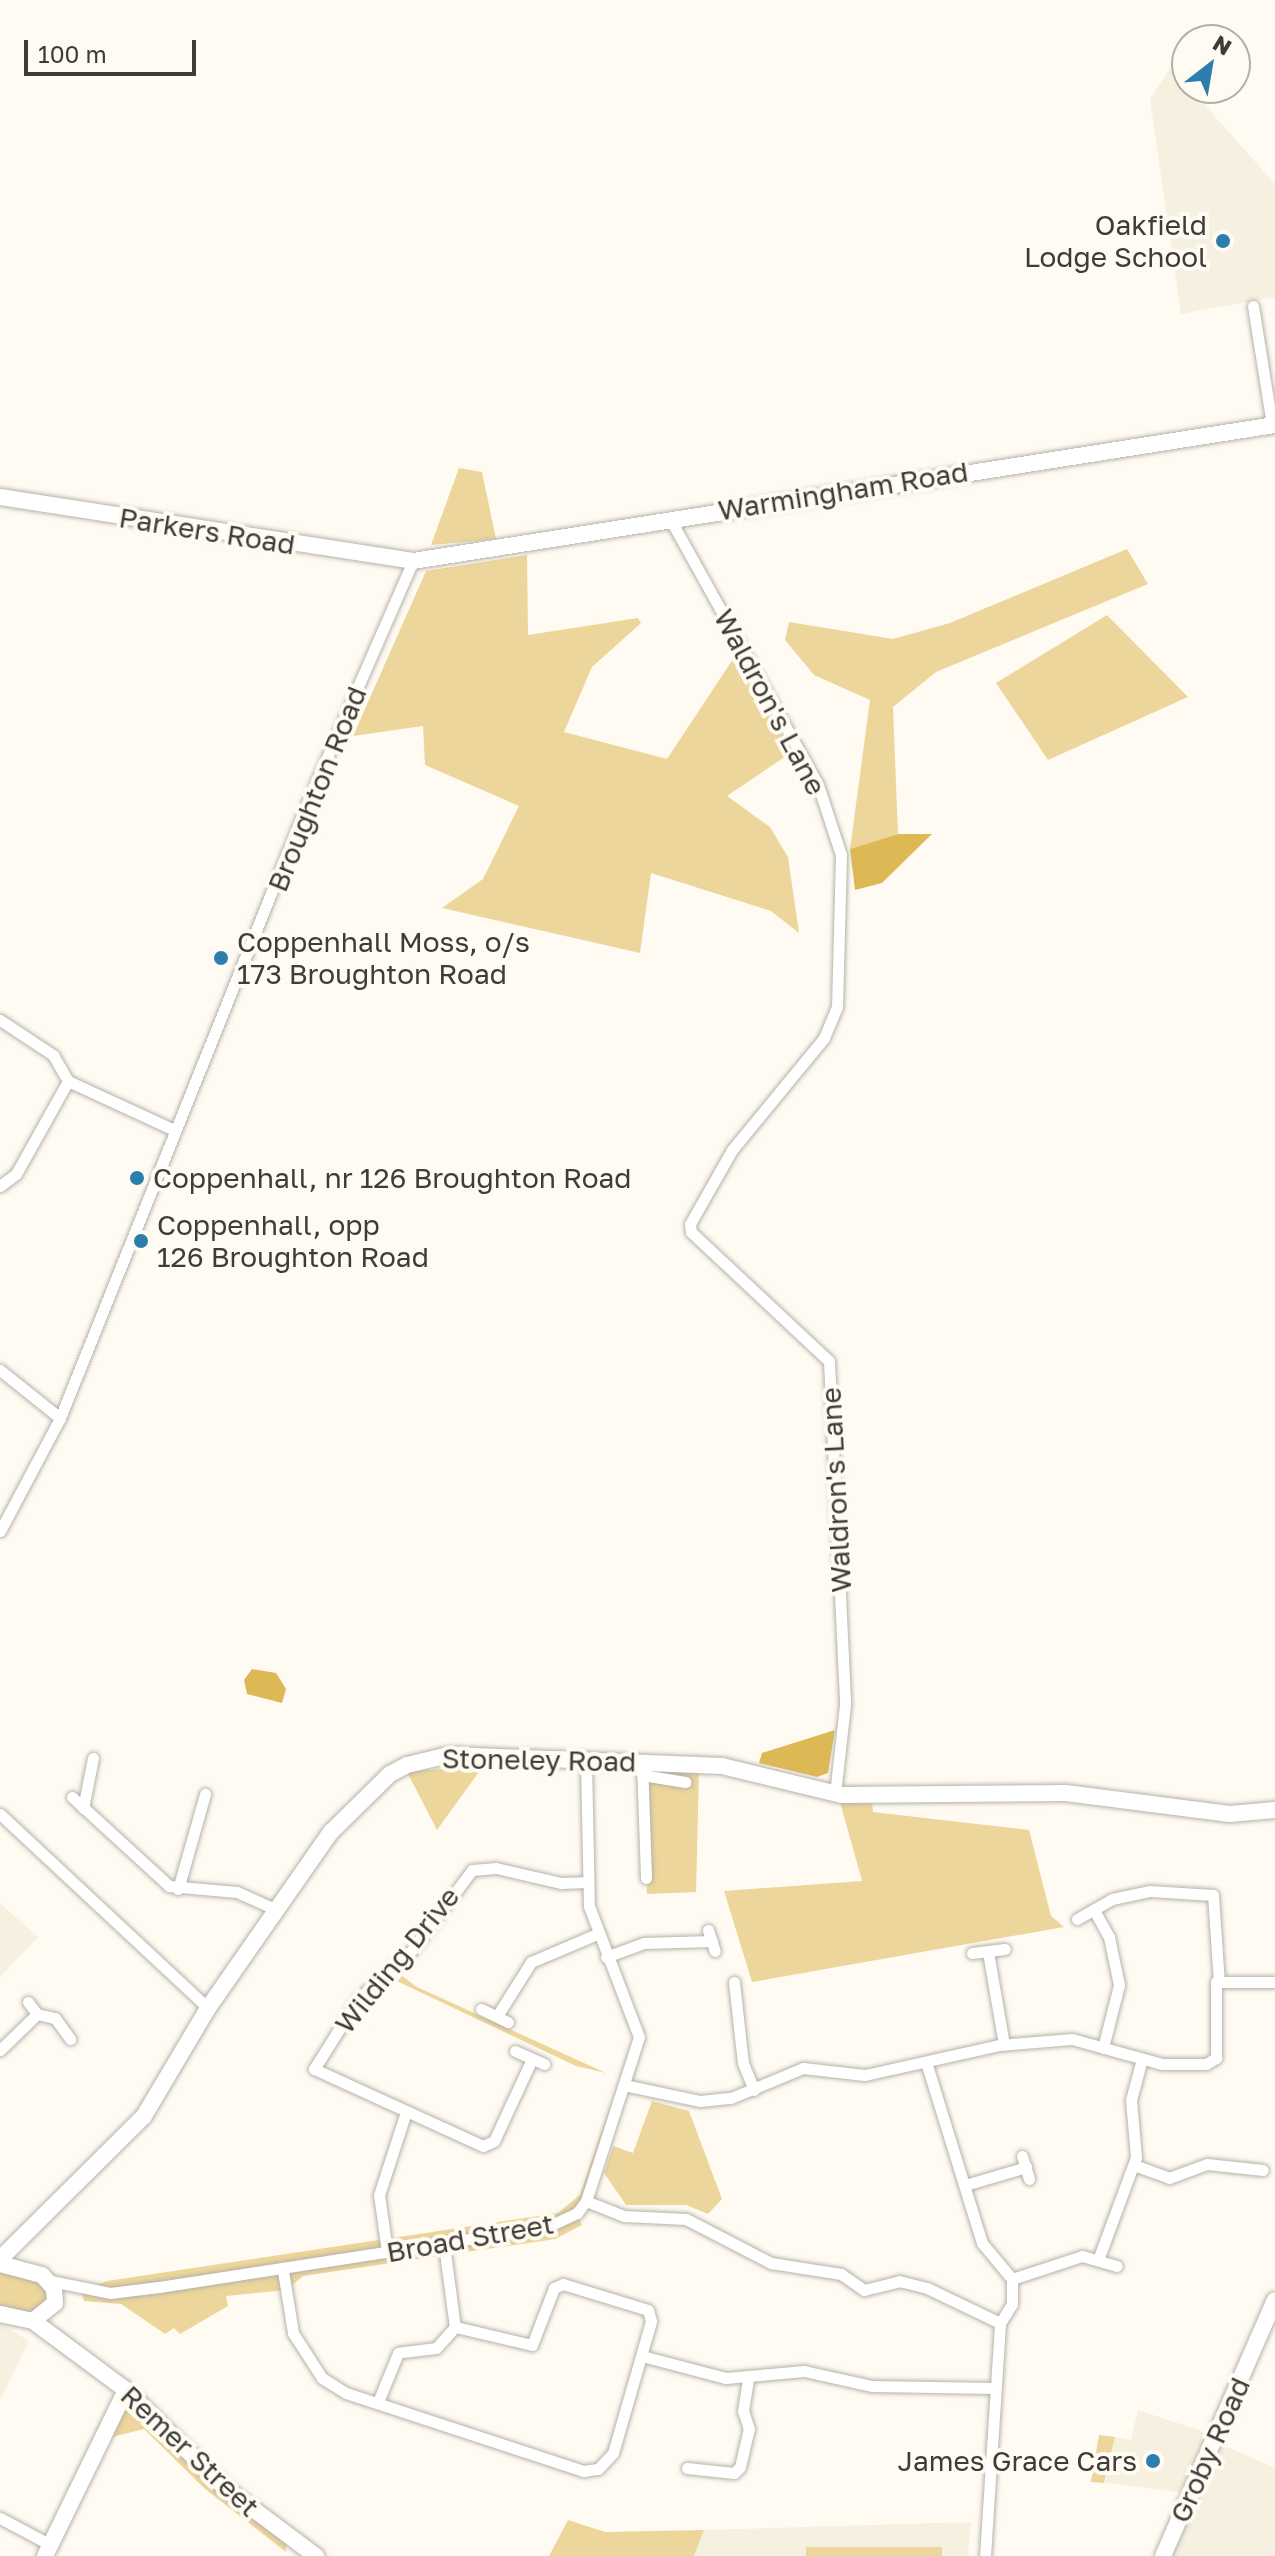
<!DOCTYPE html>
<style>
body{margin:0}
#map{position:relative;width:1275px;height:2556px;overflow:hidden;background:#fffbf2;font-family:"Golos Text",sans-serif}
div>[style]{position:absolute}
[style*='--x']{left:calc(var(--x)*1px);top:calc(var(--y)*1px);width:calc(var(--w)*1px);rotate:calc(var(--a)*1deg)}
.built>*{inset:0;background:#f6f0e0}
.green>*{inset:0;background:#edd69b;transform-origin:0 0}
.forest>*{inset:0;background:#ddb955}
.roads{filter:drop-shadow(0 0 2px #b5b2a9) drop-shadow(0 0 2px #b5b2a9)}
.street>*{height:11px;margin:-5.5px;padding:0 5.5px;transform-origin:5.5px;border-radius:5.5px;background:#fff}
.secondary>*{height:16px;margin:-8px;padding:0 8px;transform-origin:8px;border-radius:8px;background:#fff}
.dots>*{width:22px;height:22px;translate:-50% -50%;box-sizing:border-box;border:4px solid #fffbf2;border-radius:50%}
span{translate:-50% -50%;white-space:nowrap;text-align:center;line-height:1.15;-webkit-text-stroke:8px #fffbf2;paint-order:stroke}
.poi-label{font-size:28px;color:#3d3c38}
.right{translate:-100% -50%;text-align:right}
.left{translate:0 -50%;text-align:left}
.street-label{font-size:28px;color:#3d3c38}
.north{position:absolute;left:1171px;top:24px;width:80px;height:80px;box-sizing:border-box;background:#fffbf2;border:2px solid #b1afa8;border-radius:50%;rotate:31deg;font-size:22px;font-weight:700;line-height:32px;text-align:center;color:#3d3c38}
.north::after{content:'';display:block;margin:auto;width:28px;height:36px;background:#2c7eaf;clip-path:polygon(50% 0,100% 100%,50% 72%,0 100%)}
.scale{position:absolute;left:24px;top:40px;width:172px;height:36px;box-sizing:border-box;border:4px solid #3d3c38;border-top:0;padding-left:10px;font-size:24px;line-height:28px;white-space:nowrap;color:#3d3c38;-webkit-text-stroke:6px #fffbf2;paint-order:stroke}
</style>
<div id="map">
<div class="built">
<i style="clip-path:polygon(1171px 67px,1275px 184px,1275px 297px,1181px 314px,1150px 99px)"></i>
<i style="clip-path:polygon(0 1903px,38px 1937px,0 1977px)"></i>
<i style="clip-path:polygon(0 2323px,29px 2341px,0 2400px)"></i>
<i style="clip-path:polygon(1138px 2410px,1211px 2434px,1179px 2492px,1105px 2483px,1115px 2437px,1131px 2440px)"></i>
<i style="clip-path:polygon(1223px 2445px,1275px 2468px,1275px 2556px,1172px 2556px)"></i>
<i style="clip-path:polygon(971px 2522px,968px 2556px,694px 2556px,704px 2530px)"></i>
</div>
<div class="green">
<i style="clip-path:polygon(459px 468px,482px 472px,496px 539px,431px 545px)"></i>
<i style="clip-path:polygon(1127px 549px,1148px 584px,936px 672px,893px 707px,898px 834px,850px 849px,870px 700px,814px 675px,785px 640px,789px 622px,893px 639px,950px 623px)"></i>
<i style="clip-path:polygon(527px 555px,528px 635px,638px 618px,641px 623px,592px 667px,564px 732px,667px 759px,735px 656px,792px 752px,727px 796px,770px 827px,788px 857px,799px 933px,771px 911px,651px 873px,640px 953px,442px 908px,483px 879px,519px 806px,425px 765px,423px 726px,353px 736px,426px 571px)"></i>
<i style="clip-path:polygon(1107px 615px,1188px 697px,1048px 760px,996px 683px)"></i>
<i style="clip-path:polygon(642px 1762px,699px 1770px,696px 1892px,647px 1894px)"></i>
<i style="clip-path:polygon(484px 1765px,437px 1830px,407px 1772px)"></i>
<i style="clip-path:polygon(840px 1802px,872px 1802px,873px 1812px,1029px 1830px,1051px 1916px,1064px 1927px,752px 1982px,724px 1891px,862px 1881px)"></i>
<i style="clip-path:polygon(393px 1969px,417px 1987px,606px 2073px,576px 2066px,384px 1975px)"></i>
<i style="clip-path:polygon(615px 2092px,577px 2213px,582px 2225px,555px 2239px,303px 2276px,286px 2290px,226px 2296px,228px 2306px,180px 2334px,174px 2328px,165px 2334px,121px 2304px,84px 2301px,81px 2290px,107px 2281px,558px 2213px,580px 2195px)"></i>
<i style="clip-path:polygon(652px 2101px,689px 2111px,722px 2199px,708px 2214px,686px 2205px,626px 2205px,604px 2173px,613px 2146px,633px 2153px)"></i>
<i style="clip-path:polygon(0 2264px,51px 2281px,46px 2315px,0 2314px)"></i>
<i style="clip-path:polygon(126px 2390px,286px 2537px,286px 2552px,204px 2488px,144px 2429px,112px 2437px)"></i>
<i style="clip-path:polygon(1099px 2435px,1115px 2437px,1104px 2483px,1091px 2482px)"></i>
<i style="clip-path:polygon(568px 2520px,605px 2532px,704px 2530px,694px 2556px,549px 2556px)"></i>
<i style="left:806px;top:2547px;width:136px;height:10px"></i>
</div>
<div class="forest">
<i style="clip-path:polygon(898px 834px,932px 834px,882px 883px,855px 890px,850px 849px)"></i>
<i style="clip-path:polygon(252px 1669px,276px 1673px,286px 1689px,282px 1703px,247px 1694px,244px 1680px)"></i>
<i style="clip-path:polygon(835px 1730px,828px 1773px,817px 1777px,759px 1763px,762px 1753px)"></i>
</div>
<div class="roads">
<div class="street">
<i style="--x:1253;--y:306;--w:121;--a:80.9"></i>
<i style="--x:670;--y:519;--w:304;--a:60.9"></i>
<i style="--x:818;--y:785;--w:74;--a:71.8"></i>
<i style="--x:841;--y:855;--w:152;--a:91.5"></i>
<i style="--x:837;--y:1007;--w:34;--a:113"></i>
<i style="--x:824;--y:1038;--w:145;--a:129.4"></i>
<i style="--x:732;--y:1150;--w:85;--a:119.6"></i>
<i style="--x:690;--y:1224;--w:8;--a:83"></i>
<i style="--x:691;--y:1232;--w:189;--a:43.1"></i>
<i style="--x:829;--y:1361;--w:344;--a:87.3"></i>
<i style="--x:845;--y:1705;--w:90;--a:96.4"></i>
<i style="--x:0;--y:1020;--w:64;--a:33.4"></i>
<i style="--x:53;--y:1055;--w:30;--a:60"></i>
<i style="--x:68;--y:1081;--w:117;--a:24.8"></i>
<i style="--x:0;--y:1186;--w:20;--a:-37"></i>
<i style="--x:16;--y:1174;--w:107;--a:-60.8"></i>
<i style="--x:0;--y:1370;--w:77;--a:38.7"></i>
<i style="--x:0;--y:1531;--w:128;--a:-62"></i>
<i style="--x:60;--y:1418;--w:665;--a:-68.1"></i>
<i style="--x:308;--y:801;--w:262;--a:-66.4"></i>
<i style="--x:642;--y:1762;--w:116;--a:88"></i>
<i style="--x:642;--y:1775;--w:44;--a:9.2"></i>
<i style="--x:72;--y:1797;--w:132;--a:42.5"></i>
<i style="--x:169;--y:1886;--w:68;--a:5"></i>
<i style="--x:237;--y:1892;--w:42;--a:24.1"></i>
<i style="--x:83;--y:1808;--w:51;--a:-78.7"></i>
<i style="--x:0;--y:1814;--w:284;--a:43"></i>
<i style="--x:178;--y:1889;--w:99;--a:-74.1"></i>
<i style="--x:1094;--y:1910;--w:31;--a:61"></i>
<i style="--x:1109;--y:1937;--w:49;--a:78.2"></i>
<i style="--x:1119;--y:1985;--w:65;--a:104.3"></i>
<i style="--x:1077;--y:1919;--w:40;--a:-29.7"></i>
<i style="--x:1112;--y:1899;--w:39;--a:-12"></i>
<i style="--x:1150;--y:1891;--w:63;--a:3.6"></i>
<i style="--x:1213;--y:1895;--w:87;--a:86.1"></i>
<i style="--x:708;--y:1930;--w:22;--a:72"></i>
<i style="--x:988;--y:1952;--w:94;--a:80.2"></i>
<i style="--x:972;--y:1953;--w:33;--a:-7"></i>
<i style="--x:606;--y:1957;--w:40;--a:-20.2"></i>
<i style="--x:644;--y:1943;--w:68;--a:-1.7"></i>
<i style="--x:734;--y:1982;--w:81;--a:83.7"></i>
<i style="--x:743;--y:2063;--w:29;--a:68"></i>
<i style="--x:28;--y:2002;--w:15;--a:53"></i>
<i style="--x:481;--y:2009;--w:30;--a:26"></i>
<i style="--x:497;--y:2016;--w:64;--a:-57.8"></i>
<i style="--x:531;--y:1962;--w:72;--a:-23"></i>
<i style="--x:0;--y:2050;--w:52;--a:-44.2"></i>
<i style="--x:37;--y:2014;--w:18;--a:13"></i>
<i style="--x:55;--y:2018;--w:26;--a:54"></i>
<i style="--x:515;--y:2051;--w:32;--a:24"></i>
<i style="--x:532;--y:2059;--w:90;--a:114.9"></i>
<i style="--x:494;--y:2141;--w:12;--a:156"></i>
<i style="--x:483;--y:2146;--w:186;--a:-155.5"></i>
<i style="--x:314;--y:2069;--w:83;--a:-57.8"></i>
<i style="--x:358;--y:1999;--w:73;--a:-42.2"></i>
<i style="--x:412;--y:1950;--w:100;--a:-53.1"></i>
<i style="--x:472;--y:1870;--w:24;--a:-5"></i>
<i style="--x:496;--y:1868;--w:67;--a:13"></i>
<i style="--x:561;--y:1883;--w:25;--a:-2"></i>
<i style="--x:926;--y:2062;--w:189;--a:72.8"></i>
<i style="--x:982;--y:2243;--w:47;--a:50.2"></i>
<i style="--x:1012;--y:2279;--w:25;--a:90"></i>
<i style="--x:1012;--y:2304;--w:22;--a:122"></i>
<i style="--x:624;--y:2085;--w:78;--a:11.9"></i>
<i style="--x:700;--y:2101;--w:31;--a:-6"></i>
<i style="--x:731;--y:2098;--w:78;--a:-22.6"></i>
<i style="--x:803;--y:2068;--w:62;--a:6.4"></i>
<i style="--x:865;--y:2075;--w:137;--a:-12.6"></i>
<i style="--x:999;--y:2045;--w:73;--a:-4.7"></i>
<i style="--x:1072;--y:2039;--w:93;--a:15.5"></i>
<i style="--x:1162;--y:2064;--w:44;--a:0"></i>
<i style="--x:1206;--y:2064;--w:12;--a:-31"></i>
<i style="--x:1216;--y:2058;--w:76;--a:-90"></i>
<i style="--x:1216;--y:1982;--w:59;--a:0"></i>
<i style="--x:1022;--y:2156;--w:24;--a:73"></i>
<i style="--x:1134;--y:2165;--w:37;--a:20"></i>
<i style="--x:1169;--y:2178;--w:40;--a:-20.2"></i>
<i style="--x:1207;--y:2164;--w:56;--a:6.1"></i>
<i style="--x:965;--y:2185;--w:64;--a:-16.4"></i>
<i style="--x:586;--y:2201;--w:41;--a:21.5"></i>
<i style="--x:624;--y:2216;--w:62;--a:2.8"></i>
<i style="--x:686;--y:2219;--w:96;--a:27.4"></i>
<i style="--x:771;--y:2263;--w:71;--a:8.9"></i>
<i style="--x:841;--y:2274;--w:28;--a:35"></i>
<i style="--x:864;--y:2290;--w:36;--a:-14"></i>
<i style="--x:899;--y:2281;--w:29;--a:14"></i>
<i style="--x:927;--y:2288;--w:81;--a:25.6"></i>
<i style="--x:444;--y:2245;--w:83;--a:82.4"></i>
<i style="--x:387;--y:2251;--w:57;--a:-98.1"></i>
<i style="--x:379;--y:2195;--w:87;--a:-72"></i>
<i style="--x:1098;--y:2260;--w:110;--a:-69.7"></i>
<i style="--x:1136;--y:2157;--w:57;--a:-95"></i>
<i style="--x:1131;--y:2100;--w:42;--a:-75"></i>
<i style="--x:283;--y:2271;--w:63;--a:80.8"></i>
<i style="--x:293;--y:2333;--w:54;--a:57.2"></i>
<i style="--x:322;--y:2378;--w:28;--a:32"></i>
<i style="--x:346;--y:2393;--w:250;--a:18.2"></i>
<i style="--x:583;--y:2471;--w:15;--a:-8"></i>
<i style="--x:598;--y:2469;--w:22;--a:-47"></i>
<i style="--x:613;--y:2453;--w:137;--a:-73.9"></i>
<i style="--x:651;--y:2321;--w:11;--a:-105"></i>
<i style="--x:648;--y:2310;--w:89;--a:-163"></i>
<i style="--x:563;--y:2284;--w:10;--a:156"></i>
<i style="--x:554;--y:2288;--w:61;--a:111.1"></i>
<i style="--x:532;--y:2345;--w:79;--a:-166.8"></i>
<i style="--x:455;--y:2327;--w:28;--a:132"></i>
<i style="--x:436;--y:2348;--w:38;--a:173"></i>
<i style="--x:398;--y:2353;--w:53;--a:112.2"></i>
<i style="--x:1012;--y:2279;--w:74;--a:-18.2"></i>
<i style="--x:1082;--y:2256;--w:36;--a:16"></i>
<i style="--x:51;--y:2281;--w:60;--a:11.5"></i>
<i style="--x:110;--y:2293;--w:49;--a:-7"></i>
<i style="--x:159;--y:2287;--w:393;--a:-8.8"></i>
<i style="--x:547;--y:2227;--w:33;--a:-25"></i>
<i style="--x:577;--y:2213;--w:15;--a:-53"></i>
<i style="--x:586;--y:2201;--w:172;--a:-72.1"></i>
<i style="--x:639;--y:2037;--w:140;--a:-110.9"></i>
<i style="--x:589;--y:1906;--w:145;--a:-91.2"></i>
<i style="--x:642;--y:2356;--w:87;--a:14.7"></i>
<i style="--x:726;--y:2378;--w:78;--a:-5.1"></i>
<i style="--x:804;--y:2371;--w:70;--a:12.4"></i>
<i style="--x:872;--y:2386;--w:123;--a:0.9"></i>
<i style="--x:687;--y:2468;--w:47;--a:6.1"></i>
<i style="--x:734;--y:2473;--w:8;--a:-45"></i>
<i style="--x:740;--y:2467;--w:39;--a:-77"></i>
<i style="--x:749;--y:2429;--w:19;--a:-108"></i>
<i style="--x:743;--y:2411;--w:31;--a:-81"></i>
<i style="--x:0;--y:2518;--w:55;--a:28"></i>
<i style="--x:985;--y:2556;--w:233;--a:-86.3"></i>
</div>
<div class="secondary">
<i style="--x:0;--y:497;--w:418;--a:8.8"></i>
<i style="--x:413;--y:561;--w:873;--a:-8.97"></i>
<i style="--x:0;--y:2259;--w:203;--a:-44.8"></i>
<i style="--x:144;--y:2116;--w:126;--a:-59.3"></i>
<i style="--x:208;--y:2008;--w:215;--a:-55.1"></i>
<i style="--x:331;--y:1832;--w:83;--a:-44.5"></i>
<i style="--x:390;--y:1774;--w:19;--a:-28"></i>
<i style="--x:407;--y:1765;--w:43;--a:-13.4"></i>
<i style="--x:449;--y:1755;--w:273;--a:2.3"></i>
<i style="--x:722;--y:1766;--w:123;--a:13.6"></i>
<i style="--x:842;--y:1795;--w:224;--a:-0.5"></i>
<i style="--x:1066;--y:1793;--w:165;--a:7.3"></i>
<i style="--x:1230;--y:1814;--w:45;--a:-5.1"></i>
<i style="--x:0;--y:2264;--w:43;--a:14.7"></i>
<i style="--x:42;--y:2275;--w:18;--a:49"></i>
<i style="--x:54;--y:2289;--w:14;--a:86"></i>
<i style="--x:55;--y:2303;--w:28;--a:141"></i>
<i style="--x:33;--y:2321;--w:34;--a:-168"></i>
<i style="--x:33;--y:2321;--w:116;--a:36.6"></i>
<i style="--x:126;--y:2390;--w:139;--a:44.7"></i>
<i style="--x:225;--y:2488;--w:114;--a:36.8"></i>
<i style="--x:45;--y:2556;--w:185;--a:-64"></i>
<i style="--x:1163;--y:2556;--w:279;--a:-66.4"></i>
</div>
</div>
<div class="dots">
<i style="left:1223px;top:241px;background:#2c7eaf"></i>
<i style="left:221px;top:958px;background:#2c7eaf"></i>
<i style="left:137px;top:1178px;background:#2c7eaf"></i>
<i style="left:141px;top:1241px;background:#2c7eaf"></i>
<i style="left:1153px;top:2461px;background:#2c7eaf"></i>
</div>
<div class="poi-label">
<span class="right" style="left:1207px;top:241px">Oakfield<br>Lodge School</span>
<span class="left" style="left:237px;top:958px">Coppenhall Moss, o/s<br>173 Broughton Road</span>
<span class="left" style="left:153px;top:1178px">Coppenhall, nr 126 Broughton Road</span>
<span class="left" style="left:157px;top:1241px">Coppenhall, opp<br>126 Broughton Road</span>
<span class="right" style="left:1137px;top:2461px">James Grace Cars</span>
</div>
<div class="street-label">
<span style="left:843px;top:491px;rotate:-9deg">Warmingham Road</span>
<span style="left:207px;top:531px;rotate:9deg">Parkers Road</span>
<span style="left:770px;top:702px;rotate:62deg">Waldron's Lane</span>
<span style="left:317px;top:789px;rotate:-68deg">Broughton Road</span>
<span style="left:836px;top:1490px;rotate:-93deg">Waldron's Lane</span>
<span style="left:539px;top:1760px;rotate:1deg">Stoneley Road</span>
<span style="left:397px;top:1960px;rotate:-51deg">Wilding Drive</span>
<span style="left:470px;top:2238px;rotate:-10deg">Broad Street</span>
<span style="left:1210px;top:2450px;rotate:-66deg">Groby Road</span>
<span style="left:190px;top:2451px;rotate:43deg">Remer Street</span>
</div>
<div class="north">N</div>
<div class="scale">100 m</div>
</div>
